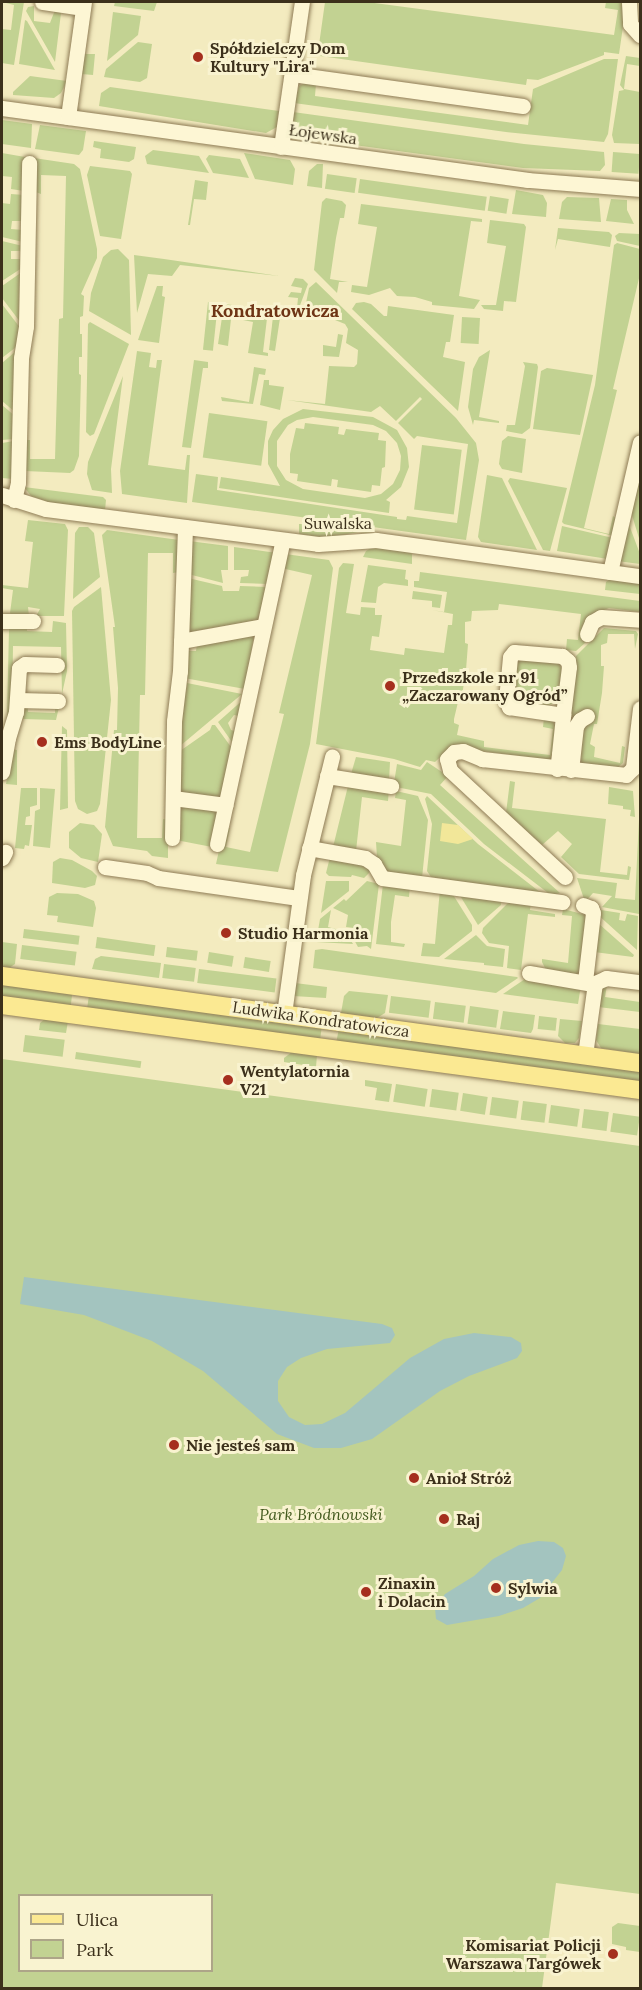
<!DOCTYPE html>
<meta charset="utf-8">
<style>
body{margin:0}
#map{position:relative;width:642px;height:1990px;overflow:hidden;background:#f3ebbf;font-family:Lora,serif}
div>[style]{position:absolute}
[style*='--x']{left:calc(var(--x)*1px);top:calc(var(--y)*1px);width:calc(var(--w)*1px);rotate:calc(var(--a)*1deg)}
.green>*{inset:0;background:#c2d292;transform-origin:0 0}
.sand>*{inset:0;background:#f2e799}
.water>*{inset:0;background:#a3c4bf}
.roads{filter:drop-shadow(0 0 2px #8e7b55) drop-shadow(0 0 2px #8e7b55)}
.minor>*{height:15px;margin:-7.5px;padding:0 7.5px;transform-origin:7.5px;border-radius:7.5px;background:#fdf6d4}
.major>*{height:18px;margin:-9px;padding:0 9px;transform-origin:9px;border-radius:9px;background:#fbe992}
.dots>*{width:16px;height:16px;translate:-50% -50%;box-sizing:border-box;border:3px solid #f9f3d0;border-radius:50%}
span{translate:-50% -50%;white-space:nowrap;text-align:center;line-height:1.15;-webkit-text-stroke:6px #f9f3d0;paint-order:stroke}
.poi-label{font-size:16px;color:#3c301b;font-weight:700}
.left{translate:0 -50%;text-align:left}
.right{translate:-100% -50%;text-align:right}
.street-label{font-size:16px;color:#3c301b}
.park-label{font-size:16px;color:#445b1f;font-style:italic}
.neighbourhood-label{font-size:18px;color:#6e3415;font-weight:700}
.frame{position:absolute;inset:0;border:3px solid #3c301b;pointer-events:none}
.legend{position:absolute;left:18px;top:1894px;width:195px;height:78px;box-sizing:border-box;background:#f9f3d0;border:2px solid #ada588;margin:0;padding:8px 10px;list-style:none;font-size:18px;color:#3c301b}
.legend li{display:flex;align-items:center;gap:12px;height:30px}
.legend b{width:30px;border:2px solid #ada588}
</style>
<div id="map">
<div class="green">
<i style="clip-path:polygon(2px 2px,24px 2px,14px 65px,2px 63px,2px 29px,11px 30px,14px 5px)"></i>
<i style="clip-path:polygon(115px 2px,157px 2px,154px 11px,114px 6px)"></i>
<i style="clip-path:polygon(325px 2px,367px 2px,614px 35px,618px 10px,605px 8px,606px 2px,621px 2px,626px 6px,619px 54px,604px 52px,604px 55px,538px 80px,527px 79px,526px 85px,320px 56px,318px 52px)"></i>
<i style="clip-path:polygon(34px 6px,34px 21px,50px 23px,55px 10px,61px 13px,55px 62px,26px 11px,28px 7px)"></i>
<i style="clip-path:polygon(113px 12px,141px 16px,138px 35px,107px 61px)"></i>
<i style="clip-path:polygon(25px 20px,27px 21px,55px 70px,19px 64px)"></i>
<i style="clip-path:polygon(138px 42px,152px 44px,147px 78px,140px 82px,104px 77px,106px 69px)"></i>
<i style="clip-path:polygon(84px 54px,95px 54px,93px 75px,81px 74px)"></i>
<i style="clip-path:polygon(626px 56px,640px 58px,640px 66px,627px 64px,624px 89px,640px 92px,640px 144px,614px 143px,612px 135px,619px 91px,624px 90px,620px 85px)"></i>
<i style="clip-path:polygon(604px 59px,618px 59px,608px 134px,604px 142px,506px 132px,294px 103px,299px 86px,305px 83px,316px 84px,315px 96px,528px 125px,533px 89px)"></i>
<i style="clip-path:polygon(30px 76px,67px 81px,61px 93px,54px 98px,13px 95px,13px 92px)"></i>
<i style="clip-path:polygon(110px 87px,279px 111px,277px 127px,266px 133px,99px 106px,101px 93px)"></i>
<i style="clip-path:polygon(293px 112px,524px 144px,604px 152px,605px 165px,600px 171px,523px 168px,303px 138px,295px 136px,292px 130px)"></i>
<i style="clip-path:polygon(2px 120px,32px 124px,31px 148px,2px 144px)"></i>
<i style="clip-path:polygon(40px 125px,86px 131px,83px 150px,79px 155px,35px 149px)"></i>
<i style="clip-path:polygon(94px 141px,136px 147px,134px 159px,129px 162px,100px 158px,101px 149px,93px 147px)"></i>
<i style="clip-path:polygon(153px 150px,199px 156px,209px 173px,147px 164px,145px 156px)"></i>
<i style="left:613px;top:152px;width:27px;height:20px;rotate:4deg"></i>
<i style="clip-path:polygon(2px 153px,25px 157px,24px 191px,11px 189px,12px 177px,2px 176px)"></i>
<i style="clip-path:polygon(244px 153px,290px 160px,295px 169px,293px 185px,255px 179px)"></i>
<i style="clip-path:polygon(209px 155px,240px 159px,249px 178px,213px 173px,206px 159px)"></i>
<i style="clip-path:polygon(34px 158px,74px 164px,80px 169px,97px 249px,97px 258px,81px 294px,84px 296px,83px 316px,80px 317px,80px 334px,82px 334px,82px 357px,79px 357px,79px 374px,81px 375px,79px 456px,74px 470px,70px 473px,25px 471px,24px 442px,27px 440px,30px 440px,30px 459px,55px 459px,59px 319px,63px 318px,66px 176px,41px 175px,41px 194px,33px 191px)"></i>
<i style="clip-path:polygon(317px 164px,323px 164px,322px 188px,307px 186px,309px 171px)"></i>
<i style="clip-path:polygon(90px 166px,130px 171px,132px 174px,121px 239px,100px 236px,87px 175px)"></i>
<i style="left:327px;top:174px;width:30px;height:15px;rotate:8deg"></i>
<i style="left:360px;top:179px;width:128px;height:14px;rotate:8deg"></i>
<i style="clip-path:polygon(195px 180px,208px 182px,206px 200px,194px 199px,190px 225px,188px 225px)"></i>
<i style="clip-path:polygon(516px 190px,543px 195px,547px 203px,546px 217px,512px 214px)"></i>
<i style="clip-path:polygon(11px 194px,24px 195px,23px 221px,12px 221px,11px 229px,23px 230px,23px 242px,2px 237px,2px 203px,10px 204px)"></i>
<i style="left:490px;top:196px;width:19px;height:15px;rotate:9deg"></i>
<i style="clip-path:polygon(567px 197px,599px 198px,601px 222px,559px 219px,562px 202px)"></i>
<i style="clip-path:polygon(326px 198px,342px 201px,346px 205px,344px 218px,340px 218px,336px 238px,330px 279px,348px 282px,339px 282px,337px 293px,314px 270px,322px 202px)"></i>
<i style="clip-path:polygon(611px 199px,627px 200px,627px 210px,634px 224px,606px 221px)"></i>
<i style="clip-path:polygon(361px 204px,482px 219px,482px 222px,471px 221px,459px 296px,480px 300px,474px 309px,432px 305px,432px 302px,415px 297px,397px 296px,390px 288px,369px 295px,351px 292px,352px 285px,367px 287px,377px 227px,358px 224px)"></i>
<i style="clip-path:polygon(490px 220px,524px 224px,526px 227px,516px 302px,504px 301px,503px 311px,484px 309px,481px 305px,496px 305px,506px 246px,487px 243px)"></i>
<i style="clip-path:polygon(558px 228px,609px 232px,612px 235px,610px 247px,558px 239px,555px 250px)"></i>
<i style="clip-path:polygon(619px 233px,640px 234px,640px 246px,617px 241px,615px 236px)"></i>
<i style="clip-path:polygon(2px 241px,23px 246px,22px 251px,11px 251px,11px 259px,22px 259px,22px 268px,2px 281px)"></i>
<i style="clip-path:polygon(617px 243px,640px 249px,640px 274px,613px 389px,617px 390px,584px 528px,609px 534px,613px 516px,617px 519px,614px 536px,564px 524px,562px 522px,595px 385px,614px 245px)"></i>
<i style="clip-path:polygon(118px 249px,129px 260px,131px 335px,89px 311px,91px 293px,103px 257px,111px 250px)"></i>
<i style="clip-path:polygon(134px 255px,164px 259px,279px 276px,180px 265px,172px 276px,148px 274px,137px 313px)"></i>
<i style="clip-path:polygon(22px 272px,21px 323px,2px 298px,2px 286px)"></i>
<i style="clip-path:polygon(295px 278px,303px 279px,308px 284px,299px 308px,297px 308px,298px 298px,288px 297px,291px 292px,301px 293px,302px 288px,291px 286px)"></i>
<i style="clip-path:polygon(316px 282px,456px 418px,476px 443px,479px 460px,466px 540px,192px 502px,196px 474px,218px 477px,217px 490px,397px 517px,397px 519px,406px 520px,407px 516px,457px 523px,468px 444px,417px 436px,414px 439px,398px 423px,422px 399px,420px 397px,396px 421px,380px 406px,371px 412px,287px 400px,325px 404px,329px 366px,354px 367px,357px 364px,358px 350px,346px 343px,348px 329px,345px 324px,305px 308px,309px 288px)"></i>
<i style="clip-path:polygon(157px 286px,163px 286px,162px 296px,165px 297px,159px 343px,138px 340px)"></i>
<i style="left:208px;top:302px;width:10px;height:48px;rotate:6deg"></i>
<i style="clip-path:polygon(364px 302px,371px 304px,384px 316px,387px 316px,388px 306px,454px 315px,450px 342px,446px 342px,443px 357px,465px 362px,458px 411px,352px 309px,356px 303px)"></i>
<i style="clip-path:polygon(2px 304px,21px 329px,20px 344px,2px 358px)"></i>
<i style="clip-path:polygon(224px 304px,241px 306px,239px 319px,231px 319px,228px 346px,218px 344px)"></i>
<i style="clip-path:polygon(245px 307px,268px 310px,263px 352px,268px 353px,268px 356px,248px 353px,253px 322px,243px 320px)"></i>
<i style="clip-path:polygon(273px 317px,280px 318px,275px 351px,269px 350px)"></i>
<i style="left:462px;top:317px;width:18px;height:26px;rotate:3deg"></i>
<i style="clip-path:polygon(90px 322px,129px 344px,94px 434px,90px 436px,86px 432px,88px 324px)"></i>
<i style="clip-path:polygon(338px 334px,343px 335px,339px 357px,323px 356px,323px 345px,336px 347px)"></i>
<i style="clip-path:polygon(490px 350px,479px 417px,499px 421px,499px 423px,474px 420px,473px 425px,468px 407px,473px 369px,479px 357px)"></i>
<i style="clip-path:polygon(16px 351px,15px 412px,2px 401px,2px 363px)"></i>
<i style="clip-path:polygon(137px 351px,151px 353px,149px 367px,156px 368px,157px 360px,162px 360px,148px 465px,185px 470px,187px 455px,190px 455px,187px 503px,122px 494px,120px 471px)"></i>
<i style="clip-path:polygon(194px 360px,208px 362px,208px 368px,203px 368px,191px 448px,182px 447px)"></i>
<i style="clip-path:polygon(523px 362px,537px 364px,538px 367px,530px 428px,522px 434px,506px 431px,507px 425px,515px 425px,525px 366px)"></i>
<i style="clip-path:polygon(254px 367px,266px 369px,265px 375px,259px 374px,253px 404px,222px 401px,221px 397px,249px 402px)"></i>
<i style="clip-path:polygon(547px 368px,593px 375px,580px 435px,533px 429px,541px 371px)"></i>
<i style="clip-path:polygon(123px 376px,111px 469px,112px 493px,92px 490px,87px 474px,88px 462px)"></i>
<i style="clip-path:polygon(264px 380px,269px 380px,269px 385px,284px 387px,280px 410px,260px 405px)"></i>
<i style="clip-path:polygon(2px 405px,15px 416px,14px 439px,2px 440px)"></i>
<i style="clip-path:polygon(evenodd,303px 409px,373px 417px,397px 430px,407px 448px,409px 467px,401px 487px,386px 500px,390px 502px,389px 513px,219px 488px,221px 477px,280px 486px,268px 464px,268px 441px,273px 430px,283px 419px,303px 409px,313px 417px,373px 425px,386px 431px,397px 443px,401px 456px,400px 470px,393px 484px,381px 494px,365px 498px,303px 489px,286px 480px,277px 466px,277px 441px,288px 425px,297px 420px,313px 417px)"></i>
<i style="left:209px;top:413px;width:59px;height:45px;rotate:8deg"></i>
<i style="clip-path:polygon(305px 423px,339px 427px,338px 434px,344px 435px,346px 429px,379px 433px,378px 440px,386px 441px,385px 467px,382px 468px,380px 486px,372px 485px,371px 492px,337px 487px,338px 480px,332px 479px,331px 486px,297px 481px,298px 474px,290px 473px,290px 454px,296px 428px,304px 429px)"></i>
<i style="clip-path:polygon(508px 436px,526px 439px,522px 473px,502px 469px,499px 464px,502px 441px)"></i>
<i style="clip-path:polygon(14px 441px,13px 479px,2px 478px,2px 443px)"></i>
<i style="left:422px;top:445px;width:40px;height:65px;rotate:7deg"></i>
<i style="clip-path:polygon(640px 462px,640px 538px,639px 538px,630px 509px)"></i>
<i style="clip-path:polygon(487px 475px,502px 478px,537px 550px,481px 542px,478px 537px)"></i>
<i style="clip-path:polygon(510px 478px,567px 488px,550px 551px,543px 550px,508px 481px)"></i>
<i style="clip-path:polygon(24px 487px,103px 497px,106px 500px,105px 510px,48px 502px,31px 496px)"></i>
<i style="clip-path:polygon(28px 520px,65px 524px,68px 530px,64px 616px,36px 616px,40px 609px,28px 607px,29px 616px,12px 616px,10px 613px,13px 590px,2px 588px,2px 585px,28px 588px,33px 542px,25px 541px)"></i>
<i style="clip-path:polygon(628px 522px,640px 554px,640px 564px,617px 561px)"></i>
<i style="clip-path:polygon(299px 524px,309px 524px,373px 533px,358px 532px,327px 538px,299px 534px)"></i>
<i style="clip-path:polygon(562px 526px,613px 538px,608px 559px,557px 551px)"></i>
<i style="clip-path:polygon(79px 527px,88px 527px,94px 533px,100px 577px,73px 599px,75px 533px)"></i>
<i style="clip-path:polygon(107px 530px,179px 540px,179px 572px,173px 573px,173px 553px,148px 553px,145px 695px,140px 695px,137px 838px,162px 838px,163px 819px,168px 820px,168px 858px,152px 856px,147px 851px,113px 846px,105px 827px,114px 730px,117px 730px,118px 688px,113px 627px,115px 627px,102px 535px)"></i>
<i style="clip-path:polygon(189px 541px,228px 546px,228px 570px,221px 570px,223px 583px,188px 574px)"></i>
<i style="clip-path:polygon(234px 547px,277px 553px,269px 584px,240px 583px,241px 577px,248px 576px,249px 570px,234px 570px)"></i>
<i style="clip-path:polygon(373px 547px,408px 551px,412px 554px,412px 564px,363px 557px,366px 551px)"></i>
<i style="clip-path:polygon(285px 554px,329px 560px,333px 568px,310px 744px,278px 872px,216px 864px,224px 828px,230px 828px,226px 847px,250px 852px,284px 714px,279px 713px,312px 575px,281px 568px)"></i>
<i style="clip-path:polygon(343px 563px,354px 564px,346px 613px,360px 615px,361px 607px,375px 608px,375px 615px,382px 615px,379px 637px,372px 636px,370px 650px,404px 655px,405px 648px,444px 653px,448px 625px,452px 625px,453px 614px,432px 610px,444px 612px,447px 592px,414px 587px,414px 581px,419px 581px,420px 572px,640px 601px,640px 612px,609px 608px,589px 616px,580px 633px,594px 635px,576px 651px,566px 650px,567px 639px,578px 640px,581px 614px,499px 604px,498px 610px,472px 611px,471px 621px,465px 622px,465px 643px,468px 644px,466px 670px,461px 702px,458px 702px,454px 719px,454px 723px,459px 725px,457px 735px,484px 741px,484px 747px,550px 755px,553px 729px,543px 727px,544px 717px,552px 720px,555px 725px,551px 760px,451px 747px,435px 762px,426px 760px,420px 767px,394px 759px,316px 744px,339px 568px)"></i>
<i style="clip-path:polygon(368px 565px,406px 570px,405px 579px,408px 580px,408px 586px,384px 583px,378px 587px,376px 603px,361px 602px)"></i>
<i style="clip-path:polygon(188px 578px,222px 586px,223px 591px,239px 591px,240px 586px,266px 587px,258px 620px,190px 632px,187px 629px)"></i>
<i style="clip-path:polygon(610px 579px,640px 583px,640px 594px,605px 590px,606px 582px)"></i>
<i style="clip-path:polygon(101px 587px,111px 700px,100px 804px,97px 811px,87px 814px,78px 809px,75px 801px,72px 611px,74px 607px)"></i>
<i style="clip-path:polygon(413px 591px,442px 595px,440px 608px,432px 607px,432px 601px,412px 599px)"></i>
<i style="clip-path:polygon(53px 621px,66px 623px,67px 671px,62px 694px,61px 647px,13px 646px,12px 717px,7px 717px,9px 629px,27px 625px,27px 631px,52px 632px)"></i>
<i style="clip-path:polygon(604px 628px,636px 631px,638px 634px,635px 649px,634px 634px,608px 634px,607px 643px,601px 645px,601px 666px,604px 666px,602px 693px,597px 724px,594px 724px,590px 744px,595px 747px,594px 757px,620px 763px,622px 746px,625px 747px,623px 763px,618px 767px,581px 763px,582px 732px,586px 725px,568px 727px,576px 656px)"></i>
<i style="clip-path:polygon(254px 635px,245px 689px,184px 678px,185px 651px,196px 651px,197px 643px)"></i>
<i style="clip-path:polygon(521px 658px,557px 662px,560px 665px,562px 671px,556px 702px,546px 706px,525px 703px,529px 699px,523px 698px,522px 703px,516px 700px,512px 695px,517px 661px)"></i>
<i style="clip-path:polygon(187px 683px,242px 694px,180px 746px,182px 691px,186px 692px)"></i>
<i style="clip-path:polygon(244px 699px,243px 717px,234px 715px,228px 723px,231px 730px,239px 732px,234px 745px,218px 722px)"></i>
<i style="clip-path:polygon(28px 706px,28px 712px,55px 713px,55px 707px,59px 707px,56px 720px,23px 719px,23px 709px)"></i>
<i style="clip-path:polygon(212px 725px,215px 725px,234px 751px,226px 789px,219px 798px,183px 793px,180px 791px,180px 751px,210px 730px)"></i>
<i style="clip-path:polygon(62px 726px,67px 730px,68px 808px,60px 810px)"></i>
<i style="clip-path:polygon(12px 749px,17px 750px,17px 785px,6px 784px)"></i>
<i style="clip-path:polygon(356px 757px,390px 762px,389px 781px,351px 774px)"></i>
<i style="clip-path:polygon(427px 762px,448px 776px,440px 785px,560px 893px,552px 896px,484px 844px,431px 794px,396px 787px,394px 783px,397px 764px,421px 770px)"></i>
<i style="clip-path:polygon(510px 781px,515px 782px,512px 808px,606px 819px,600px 872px,627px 875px,628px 866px,631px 867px,629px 880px,579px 874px,561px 857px,572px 844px,558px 831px,542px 845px,506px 813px)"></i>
<i style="clip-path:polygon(348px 786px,389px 790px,388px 801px,362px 797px,356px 851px,333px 847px)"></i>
<i style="clip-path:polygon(609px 787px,633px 791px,635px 817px,630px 816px,631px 810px,623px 809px,623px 806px,608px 804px)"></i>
<i style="clip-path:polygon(21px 788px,37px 788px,37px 805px,30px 807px,30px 816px,26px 817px,25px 825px,32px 825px,29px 846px,25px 845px,24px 849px,15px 848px)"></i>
<i style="clip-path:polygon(40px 788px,55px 789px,50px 848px,33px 846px,35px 811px,40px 809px)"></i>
<i style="clip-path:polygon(396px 791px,418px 796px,428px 820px,422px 878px,388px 873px,377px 858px,376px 842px,401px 846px,406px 800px,395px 798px)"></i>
<i style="clip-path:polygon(427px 796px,478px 844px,545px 896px,431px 877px,427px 871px,432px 824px,425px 799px)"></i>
<i style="clip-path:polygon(640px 799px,640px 894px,639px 914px,602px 907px,612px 896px,593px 893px,585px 902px,577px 878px,617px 883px,615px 898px,635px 900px)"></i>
<i style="clip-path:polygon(183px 806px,214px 810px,217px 813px,212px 847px,176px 840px,178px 811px)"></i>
<i style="clip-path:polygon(80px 823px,94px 825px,102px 834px,98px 862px,81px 858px,69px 848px,69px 832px)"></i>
<i style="clip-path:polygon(330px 857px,363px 861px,370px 869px,369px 873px,364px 878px,352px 875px,351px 877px,329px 876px,326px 873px)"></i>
<i style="clip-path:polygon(60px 858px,72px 860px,92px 871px,97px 876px,95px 885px,85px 888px,52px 883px,53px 862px)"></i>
<i style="clip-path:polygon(326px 881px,349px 881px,349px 891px,321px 913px)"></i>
<i style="clip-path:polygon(367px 881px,379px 884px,371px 949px,367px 946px,358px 947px,353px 938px,354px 928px,346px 927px,348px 915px,333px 908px,344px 899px,346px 901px)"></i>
<i style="clip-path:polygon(383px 884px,410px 886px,409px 897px,395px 895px,391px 922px,391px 942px,405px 944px,404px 947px,376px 944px)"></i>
<i style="clip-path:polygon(440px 889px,452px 893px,472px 925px,472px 931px,439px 957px,421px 956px,423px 943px,435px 944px)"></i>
<i style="clip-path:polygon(57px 893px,78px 894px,94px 901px,96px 908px,93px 927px,57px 922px,58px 916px,47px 915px,49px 897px)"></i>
<i style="clip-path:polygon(459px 894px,501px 901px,501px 905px,478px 925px)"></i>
<i style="clip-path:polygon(510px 901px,531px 902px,530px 910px,555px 914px,555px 917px,528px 914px,521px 970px,507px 968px,509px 946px,489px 943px,482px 933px,483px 928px)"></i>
<i style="clip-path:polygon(563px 909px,586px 915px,582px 977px,546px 970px,542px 962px,542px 959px,568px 963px,572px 916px,562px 915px)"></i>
<i style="clip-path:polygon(331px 910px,328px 927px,343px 931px,343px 936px,349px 937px,353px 944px,316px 942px,320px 919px)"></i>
<i style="clip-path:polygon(601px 910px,620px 913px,619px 920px,625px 921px,627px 914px,638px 916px,637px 950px,597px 914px)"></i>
<i style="clip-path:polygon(598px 923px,634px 955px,633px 957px,594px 952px)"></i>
<i style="left:24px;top:929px;width:56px;height:9px;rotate:7deg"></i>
<i style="clip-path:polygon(476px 935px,487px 946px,505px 949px,503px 967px,484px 965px,484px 963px,444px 959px)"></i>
<i style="left:97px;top:937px;width:59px;height:11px;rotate:8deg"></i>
<i style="clip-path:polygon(2px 942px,17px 944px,15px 964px,9px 968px,2px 967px)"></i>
<i style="left:22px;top:945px;width:55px;height:14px;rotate:7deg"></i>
<i style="left:167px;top:947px;width:31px;height:10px;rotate:7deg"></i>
<i style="clip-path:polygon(322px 949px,517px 977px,518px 978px,496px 993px,313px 968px,315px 950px)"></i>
<i style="left:209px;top:952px;width:25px;height:11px;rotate:9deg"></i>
<i style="clip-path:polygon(101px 956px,161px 963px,159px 978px,92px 969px,95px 959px)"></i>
<i style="left:245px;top:957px;width:26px;height:11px;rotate:9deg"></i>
<i style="left:164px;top:964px;width:32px;height:14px;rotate:7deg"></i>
<i style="left:199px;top:969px;width:78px;height:14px;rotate:7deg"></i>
<i style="clip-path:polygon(525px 979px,581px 985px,578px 1004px,503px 994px)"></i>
<i style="left:2px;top:983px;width:71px;height:14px;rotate:7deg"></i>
<i style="clip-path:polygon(295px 983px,327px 987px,326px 998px,293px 996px)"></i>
<i style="clip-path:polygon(607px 985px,605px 997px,640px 1002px,640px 1012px,598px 1007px,601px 988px)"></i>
<i style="clip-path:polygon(349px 991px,388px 995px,385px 1013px,377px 1018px,341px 1013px,344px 996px)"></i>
<i style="left:89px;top:995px;width:235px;height:14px;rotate:8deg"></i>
<i style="left:391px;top:996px;width:40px;height:17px;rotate:7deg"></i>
<i style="left:435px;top:1002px;width:31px;height:17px;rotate:7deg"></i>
<i style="left:470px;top:1006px;width:29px;height:18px;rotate:8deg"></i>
<i style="clip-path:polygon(503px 1011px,535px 1015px,533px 1029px,531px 1033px,500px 1029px)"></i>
<i style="left:539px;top:1016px;width:18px;height:13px;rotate:6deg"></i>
<i style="clip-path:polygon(46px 1018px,68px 1021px,66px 1033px,39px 1030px,40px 1023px)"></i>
<i style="clip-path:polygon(560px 1019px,582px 1021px,579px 1038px,575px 1043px,565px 1043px,558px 1036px)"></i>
<i style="clip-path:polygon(598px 1024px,640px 1029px,640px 1054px,601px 1048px,596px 1040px)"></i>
<i style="clip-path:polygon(339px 1029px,640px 1070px,640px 1082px,336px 1043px)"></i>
<i style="left:25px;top:1035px;width:40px;height:17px;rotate:7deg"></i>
<i style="left:76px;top:1052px;width:66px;height:7px;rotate:8deg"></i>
<i style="clip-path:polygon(292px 1052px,317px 1055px,316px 1067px,284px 1062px,284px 1058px)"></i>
<i style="clip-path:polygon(evenodd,2px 1059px,640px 1146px,640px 1894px,556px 1883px,542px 1988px,2px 1988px,2px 1059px,20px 1896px,212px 1896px,212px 1970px,20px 1970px,20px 1896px)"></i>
<i style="clip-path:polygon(365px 1080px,392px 1084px,389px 1102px,375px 1100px,377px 1088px,365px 1086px)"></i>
<i style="left:396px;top:1084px;width:32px;height:18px;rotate:9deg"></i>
<i style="left:432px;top:1089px;width:27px;height:18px;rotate:8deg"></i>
<i style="left:463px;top:1093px;width:25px;height:18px;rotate:9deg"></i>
<i style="left:492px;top:1097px;width:27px;height:18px;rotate:8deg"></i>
<i style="left:523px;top:1101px;width:24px;height:19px;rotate:7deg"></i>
<i style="left:551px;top:1105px;width:29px;height:18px;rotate:8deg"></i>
<i style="left:584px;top:1109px;width:25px;height:19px;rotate:7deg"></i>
<i style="left:613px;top:1113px;width:27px;height:19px;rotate:8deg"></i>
<i style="clip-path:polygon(618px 1923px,640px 1926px,640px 1952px,626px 1950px,626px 1947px,612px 1944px,612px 1927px)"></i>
</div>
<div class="sand">
<i style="clip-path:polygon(442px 823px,458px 825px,473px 839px,458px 844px,440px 841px)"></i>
</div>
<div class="water">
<i style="clip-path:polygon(24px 1277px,382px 1324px,392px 1328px,395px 1335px,390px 1343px,327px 1349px,301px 1358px,287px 1367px,278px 1381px,278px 1401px,289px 1417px,305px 1425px,322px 1424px,345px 1413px,410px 1358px,444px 1339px,474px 1333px,511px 1337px,521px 1343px,522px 1351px,517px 1358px,469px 1376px,440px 1391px,372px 1439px,341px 1448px,314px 1448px,277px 1434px,203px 1371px,152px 1341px,84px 1315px,20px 1304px)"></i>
<i style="clip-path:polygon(538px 1541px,554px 1542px,563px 1548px,566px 1556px,562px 1570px,540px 1598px,523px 1608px,499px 1616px,447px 1625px,436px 1619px,435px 1608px,445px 1594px,474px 1576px,493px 1559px,519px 1545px)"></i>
</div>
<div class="roads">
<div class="minor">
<i style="--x:42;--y:2;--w:41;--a:8.3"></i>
<i style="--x:629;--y:2;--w:22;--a:87"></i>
<i style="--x:630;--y:24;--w:15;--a:48"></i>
<i style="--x:292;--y:74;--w:233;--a:7.9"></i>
<i style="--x:2;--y:108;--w:531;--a:7.79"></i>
<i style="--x:528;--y:180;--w:112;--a:4.6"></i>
<i style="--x:68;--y:117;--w:116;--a:-82.1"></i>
<i style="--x:281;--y:147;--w:147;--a:-81.8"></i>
<i style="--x:2;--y:495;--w:46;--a:17.7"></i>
<i style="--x:46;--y:509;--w:274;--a:7.3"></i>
<i style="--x:318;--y:544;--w:58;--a:-3.9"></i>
<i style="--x:376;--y:540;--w:266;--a:7.8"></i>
<i style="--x:14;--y:500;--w:18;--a:-77"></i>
<i style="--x:18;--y:482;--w:124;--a:-88.6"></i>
<i style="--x:21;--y:358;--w:32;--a:-81"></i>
<i style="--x:26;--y:326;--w:163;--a:-88.9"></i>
<i style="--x:610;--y:572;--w:133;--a:-77"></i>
<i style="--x:2;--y:621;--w:31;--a:0"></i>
<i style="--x:587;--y:634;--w:13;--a:-67"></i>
<i style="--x:592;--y:622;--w:10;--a:-29"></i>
<i style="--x:601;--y:617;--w:39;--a:4"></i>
<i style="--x:181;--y:641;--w:83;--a:-10.4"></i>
<i style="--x:18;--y:700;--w:40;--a:1.4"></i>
<i style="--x:557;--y:769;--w:15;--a:-82"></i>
<i style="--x:559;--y:754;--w:39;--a:-84"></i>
<i style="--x:563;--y:715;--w:48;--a:-82.9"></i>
<i style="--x:569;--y:667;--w:6;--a:-99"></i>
<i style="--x:568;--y:661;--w:8;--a:-140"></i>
<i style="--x:562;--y:656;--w:48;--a:-175.2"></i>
<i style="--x:514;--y:652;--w:6;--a:129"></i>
<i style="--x:510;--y:657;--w:43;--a:95.3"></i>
<i style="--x:506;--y:700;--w:8;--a:67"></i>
<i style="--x:509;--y:707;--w:55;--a:8.4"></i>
<i style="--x:571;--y:770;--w:44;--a:-83.5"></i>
<i style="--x:576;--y:726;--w:7;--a:-56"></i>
<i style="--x:580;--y:720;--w:8;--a:-30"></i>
<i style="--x:2;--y:772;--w:35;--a:-80"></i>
<i style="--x:8;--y:738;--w:27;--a:-73"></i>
<i style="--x:16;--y:712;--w:44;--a:-86.1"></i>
<i style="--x:19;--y:668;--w:7;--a:-34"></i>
<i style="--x:25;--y:664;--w:32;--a:2"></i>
<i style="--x:327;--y:776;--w:65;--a:8.9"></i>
<i style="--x:173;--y:798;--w:53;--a:7.5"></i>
<i style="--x:172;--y:838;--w:117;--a:-89"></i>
<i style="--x:174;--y:721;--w:50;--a:-83.2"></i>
<i style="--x:180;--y:671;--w:144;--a:-88"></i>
<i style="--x:217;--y:844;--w:311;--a:-77.8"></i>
<i style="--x:309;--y:848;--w:57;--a:10.1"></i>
<i style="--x:365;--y:858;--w:11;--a:34"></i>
<i style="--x:374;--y:864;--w:16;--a:60"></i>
<i style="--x:382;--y:878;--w:182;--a:7.6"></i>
<i style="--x:2;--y:858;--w:7;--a:-63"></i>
<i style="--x:105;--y:867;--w:42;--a:8.1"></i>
<i style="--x:147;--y:873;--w:12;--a:24"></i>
<i style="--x:158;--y:878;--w:142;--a:8.1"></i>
<i style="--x:565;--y:877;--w:157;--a:-137.1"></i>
<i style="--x:450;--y:770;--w:11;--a:-105"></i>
<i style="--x:447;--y:759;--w:10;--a:-45"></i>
<i style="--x:454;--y:752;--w:9;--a:-6"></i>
<i style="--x:463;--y:751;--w:21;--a:23"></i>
<i style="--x:482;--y:759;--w:145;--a:6.3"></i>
<i style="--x:626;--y:775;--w:10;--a:-45"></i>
<i style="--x:633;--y:768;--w:60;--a:-83.3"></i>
<i style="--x:583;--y:905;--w:9;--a:21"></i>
<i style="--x:591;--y:908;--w:5;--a:68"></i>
<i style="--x:593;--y:913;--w:68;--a:96.7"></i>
<i style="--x:529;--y:973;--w:65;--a:9.8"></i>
<i style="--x:284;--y:1014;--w:140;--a:-82.2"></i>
<i style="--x:303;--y:875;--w:122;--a:-76.2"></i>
<i style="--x:585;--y:1055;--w:73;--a:-82.1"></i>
<i style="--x:595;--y:983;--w:12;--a:-24"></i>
<i style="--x:606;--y:978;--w:34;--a:7"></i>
</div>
<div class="major">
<i style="--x:2;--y:976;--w:644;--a:7.77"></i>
<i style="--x:2;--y:1005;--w:644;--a:7.59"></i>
</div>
</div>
<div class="dots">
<i style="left:198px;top:57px;background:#a52f1e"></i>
<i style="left:390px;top:686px;background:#a52f1e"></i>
<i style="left:42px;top:742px;background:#a52f1e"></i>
<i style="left:226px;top:933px;background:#a52f1e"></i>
<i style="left:228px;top:1080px;background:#a52f1e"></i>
<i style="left:174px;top:1445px;background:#a52f1e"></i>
<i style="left:414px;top:1478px;background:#a52f1e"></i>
<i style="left:444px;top:1519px;background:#a52f1e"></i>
<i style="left:496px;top:1588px;background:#a52f1e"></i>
<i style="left:366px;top:1592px;background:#a52f1e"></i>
<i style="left:613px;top:1954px;background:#a52f1e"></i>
</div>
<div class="poi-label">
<span class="left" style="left:210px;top:57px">Spółdzielczy Dom<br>Kultury "Lira"</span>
<span class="left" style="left:402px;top:686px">Przedszkole nr 91<br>„Zaczarowany Ogród”</span>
<span class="left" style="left:54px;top:742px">Ems BodyLine</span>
<span class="left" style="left:238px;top:933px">Studio Harmonia</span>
<span class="left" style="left:240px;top:1080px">Wentylatornia<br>V21</span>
<span class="left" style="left:186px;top:1445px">Nie jesteś sam</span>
<span class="left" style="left:426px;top:1478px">Anioł Stróż</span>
<span class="left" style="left:456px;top:1519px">Raj</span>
<span class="left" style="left:378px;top:1592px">Zinaxin<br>i Dolacin</span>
<span class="left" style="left:508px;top:1588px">Sylwia</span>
<span class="right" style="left:601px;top:1954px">Komisariat Policji<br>Warszawa Targówek</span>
</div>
<div class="street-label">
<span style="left:323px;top:134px;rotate:8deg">Łojewska</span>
<span style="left:338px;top:523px">Suwalska</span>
<span style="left:321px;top:1019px;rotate:8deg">Ludwika Kondratowicza</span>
</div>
<div class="park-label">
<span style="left:321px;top:1514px">Park Bródnowski</span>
</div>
<div class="neighbourhood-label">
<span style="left:275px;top:311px">Kondratowicza</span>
</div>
<div class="frame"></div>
<ul class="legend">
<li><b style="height:8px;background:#fbe992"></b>Ulica</li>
<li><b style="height:16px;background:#c2d292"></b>Park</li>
</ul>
</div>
